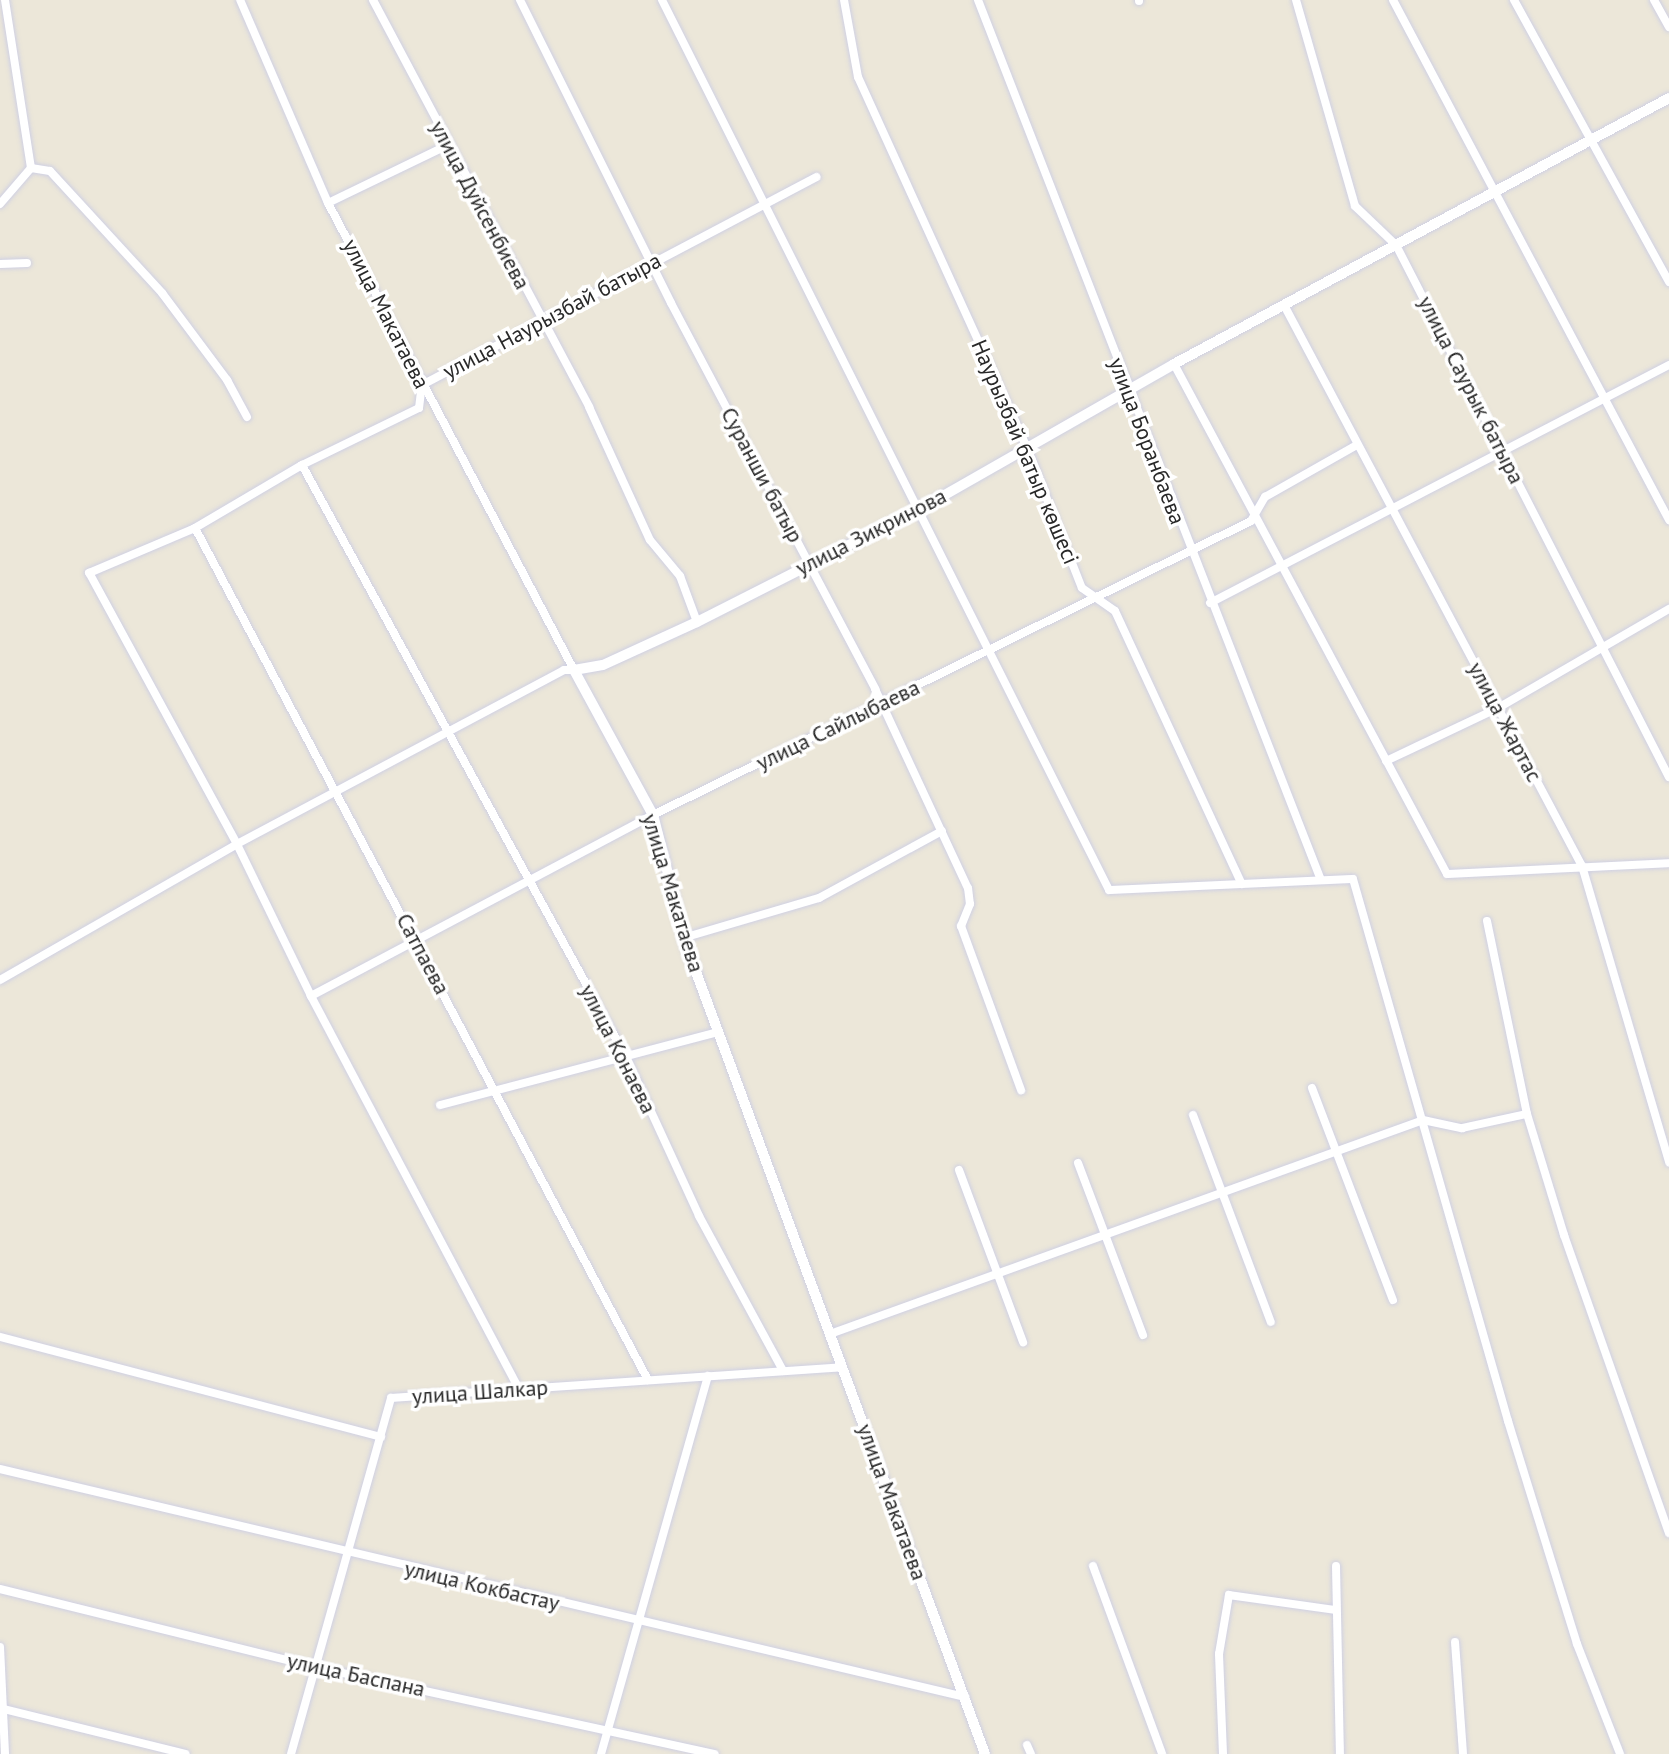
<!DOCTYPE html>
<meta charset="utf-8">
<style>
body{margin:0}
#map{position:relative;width:1669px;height:1754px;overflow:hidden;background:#ece7d9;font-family:"PT Sans",sans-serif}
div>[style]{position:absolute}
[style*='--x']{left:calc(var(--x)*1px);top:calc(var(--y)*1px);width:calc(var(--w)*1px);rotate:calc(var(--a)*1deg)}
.roads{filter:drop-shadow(0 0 2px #cfd0e3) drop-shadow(0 0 2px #cfd0e3)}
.minor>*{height:8px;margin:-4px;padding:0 4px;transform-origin:4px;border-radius:4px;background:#fff}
.tertiary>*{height:10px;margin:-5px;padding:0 5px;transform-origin:5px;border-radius:5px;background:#fff}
span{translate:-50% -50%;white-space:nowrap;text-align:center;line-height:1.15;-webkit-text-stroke:7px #fff;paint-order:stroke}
.street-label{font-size:22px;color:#292929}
</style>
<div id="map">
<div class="roads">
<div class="minor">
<i style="--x:373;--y:0;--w:461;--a:62"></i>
<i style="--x:589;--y:407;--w:146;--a:65.4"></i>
<i style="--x:650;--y:540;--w:47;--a:50.2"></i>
<i style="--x:680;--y:576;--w:49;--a:69.7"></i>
<i style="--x:520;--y:0;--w:339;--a:63.5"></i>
<i style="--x:671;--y:303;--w:437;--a:62.1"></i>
<i style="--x:875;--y:689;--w:220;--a:65"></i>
<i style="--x:968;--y:888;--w:16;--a:83"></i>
<i style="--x:970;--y:904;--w:24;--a:112"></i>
<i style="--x:961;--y:926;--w:175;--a:69.9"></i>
<i style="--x:662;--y:0;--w:996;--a:63.33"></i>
<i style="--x:1109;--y:890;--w:244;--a:-2.6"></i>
<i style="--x:1353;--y:879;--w:564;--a:74.04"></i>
<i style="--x:1508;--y:1421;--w:233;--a:72.8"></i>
<i style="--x:1577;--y:1644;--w:118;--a:68.6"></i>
<i style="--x:844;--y:0;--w:78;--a:79.7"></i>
<i style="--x:858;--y:77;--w:408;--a:65.5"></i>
<i style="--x:1027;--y:448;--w:150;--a:68.6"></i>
<i style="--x:1082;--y:588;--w:40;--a:34.9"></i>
<i style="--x:1115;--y:611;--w:301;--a:65.1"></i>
<i style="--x:978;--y:0;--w:944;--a:68.71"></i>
<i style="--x:1139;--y:0;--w:1;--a:90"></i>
<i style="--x:1296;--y:0;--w:214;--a:74"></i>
<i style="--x:1355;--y:206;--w:57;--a:43.6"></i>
<i style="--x:1396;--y:245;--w:598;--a:62.84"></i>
<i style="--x:1393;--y:0;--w:589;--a:62.04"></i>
<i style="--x:1514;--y:0;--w:322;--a:61.2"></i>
<i style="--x:1654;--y:0;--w:31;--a:61"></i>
<i style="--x:31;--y:168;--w:19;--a:9"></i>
<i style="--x:50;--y:171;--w:166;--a:47.4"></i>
<i style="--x:162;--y:293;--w:109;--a:53.2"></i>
<i style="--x:227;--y:380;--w:42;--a:61.6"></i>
<i style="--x:328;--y:203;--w:133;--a:-25.8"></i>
<i style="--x:0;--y:204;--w:48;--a:-49.3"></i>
<i style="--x:31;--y:168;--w:170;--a:-98.8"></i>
<i style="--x:0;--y:264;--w:27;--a:-2"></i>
<i style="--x:1284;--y:305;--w:635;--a:62.02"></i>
<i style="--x:1582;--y:866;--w:309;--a:73.6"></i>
<i style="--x:1174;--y:364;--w:578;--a:61.84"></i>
<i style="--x:1447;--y:874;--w:222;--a:-2.8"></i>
<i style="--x:302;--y:465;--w:675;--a:61.31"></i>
<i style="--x:626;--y:1057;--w:175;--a:65.3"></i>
<i style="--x:699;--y:1216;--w:176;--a:61.5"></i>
<i style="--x:195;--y:528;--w:965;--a:62"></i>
<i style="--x:1210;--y:603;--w:517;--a:-27.41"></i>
<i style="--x:1386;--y:761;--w:124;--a:-25.3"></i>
<i style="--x:1498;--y:708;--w:198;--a:-30.1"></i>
<i style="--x:1487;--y:921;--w:197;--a:78.3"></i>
<i style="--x:1527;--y:1114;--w:127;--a:73"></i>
<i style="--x:1564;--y:1235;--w:316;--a:70.6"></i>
<i style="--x:683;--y:938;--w:142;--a:-16.4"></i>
<i style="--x:819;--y:898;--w:140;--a:-28.6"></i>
<i style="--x:0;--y:980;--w:273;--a:-29.8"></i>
<i style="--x:237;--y:844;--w:370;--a:-28"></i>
<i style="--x:564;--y:670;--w:10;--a:0"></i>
<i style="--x:574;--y:670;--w:528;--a:-117.78"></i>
<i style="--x:328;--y:203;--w:221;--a:-113.4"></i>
<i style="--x:311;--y:996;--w:387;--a:-27.9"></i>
<i style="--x:653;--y:815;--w:666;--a:-26.18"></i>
<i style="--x:1251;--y:521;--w:28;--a:-60"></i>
<i style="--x:1265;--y:497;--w:106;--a:-29.5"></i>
<i style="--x:1312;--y:1088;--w:227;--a:69.1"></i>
<i style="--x:440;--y:1105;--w:287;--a:-14.7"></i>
<i style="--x:1193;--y:1115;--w:221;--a:69.4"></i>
<i style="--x:1078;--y:1163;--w:184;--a:69.3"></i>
<i style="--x:959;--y:1170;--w:184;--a:69.6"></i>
<i style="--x:830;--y:1334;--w:630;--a:-19.84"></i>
<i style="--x:1423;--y:1120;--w:40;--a:12"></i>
<i style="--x:1462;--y:1128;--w:66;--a:-12.2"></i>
<i style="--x:0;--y:1337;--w:394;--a:14.7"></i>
<i style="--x:519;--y:1389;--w:445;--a:-117.9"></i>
<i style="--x:311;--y:996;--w:169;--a:-116"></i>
<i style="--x:237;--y:844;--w:309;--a:-118.6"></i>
<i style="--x:89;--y:573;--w:115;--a:-23"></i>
<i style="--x:195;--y:528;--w:124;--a:-30.5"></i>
<i style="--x:302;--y:465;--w:130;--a:-26"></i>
<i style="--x:419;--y:408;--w:23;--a:-83"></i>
<i style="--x:422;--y:385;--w:446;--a:-27.8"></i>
<i style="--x:0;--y:1469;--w:992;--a:13.29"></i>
<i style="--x:1093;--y:1566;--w:200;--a:69.8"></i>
<i style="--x:1336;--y:1566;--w:188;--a:88.8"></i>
<i style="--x:0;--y:1589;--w:325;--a:13.9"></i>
<i style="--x:315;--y:1667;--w:409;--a:12.3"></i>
<i style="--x:1455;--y:1642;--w:112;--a:85.9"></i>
<i style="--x:0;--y:1647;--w:107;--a:87.3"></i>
<i style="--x:4;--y:1709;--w:187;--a:13.9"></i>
<i style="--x:1027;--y:1745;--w:10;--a:66"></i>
<i style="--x:291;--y:1754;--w:370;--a:-74.3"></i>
<i style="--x:391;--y:1398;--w:452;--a:-3.9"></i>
<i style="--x:601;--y:1754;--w:393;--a:-74.2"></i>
<i style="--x:1223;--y:1754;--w:100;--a:-92.3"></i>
<i style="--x:1219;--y:1654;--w:60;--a:-80.4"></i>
<i style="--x:1229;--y:1595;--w:108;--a:8"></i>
</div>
<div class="tertiary">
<i style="--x:985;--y:1754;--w:862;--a:-110.28"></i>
<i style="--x:686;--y:945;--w:134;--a:-104.2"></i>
<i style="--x:653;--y:815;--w:165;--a:-118.6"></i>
<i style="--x:574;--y:670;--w:29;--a:-10"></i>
<i style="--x:603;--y:665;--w:103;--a:-24.6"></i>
<i style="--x:697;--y:622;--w:250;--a:-26.9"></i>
<i style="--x:920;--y:509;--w:292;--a:-29.7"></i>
<i style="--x:1174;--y:364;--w:562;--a:-28.25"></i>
</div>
</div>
<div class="street-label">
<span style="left:480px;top:205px;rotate:62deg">улица Дуйсенбиева</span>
<span style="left:386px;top:314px;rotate:63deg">улица Макатаева</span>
<span style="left:552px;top:316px;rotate:-28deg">улица Наурызбай батыра</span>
<span style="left:1471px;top:390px;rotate:63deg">улица Саурык батыра</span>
<span style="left:1147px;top:441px;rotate:69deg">улица Боранбаева</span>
<span style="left:1025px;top:452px;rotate:67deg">Наурызбай батыр көшесі</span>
<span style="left:762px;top:475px;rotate:62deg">Суранши батыр</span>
<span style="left:871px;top:532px;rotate:-27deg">улица Зикринова</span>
<span style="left:1505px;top:722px;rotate:62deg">улица Жартас</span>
<span style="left:838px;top:725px;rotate:-26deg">улица Сайлыбаева</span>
<span style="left:673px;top:893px;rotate:73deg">улица Макатаева</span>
<span style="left:423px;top:954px;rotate:62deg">Сатпаева</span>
<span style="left:618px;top:1049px;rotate:63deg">улица Конаева</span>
<span style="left:480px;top:1392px;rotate:-4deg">улица Шалкар</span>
<span style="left:892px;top:1502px;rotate:70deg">улица Макатаева</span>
<span style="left:482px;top:1586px;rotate:13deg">улица Кокбастау</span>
<span style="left:356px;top:1675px;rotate:12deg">улица Баспана</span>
</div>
</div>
